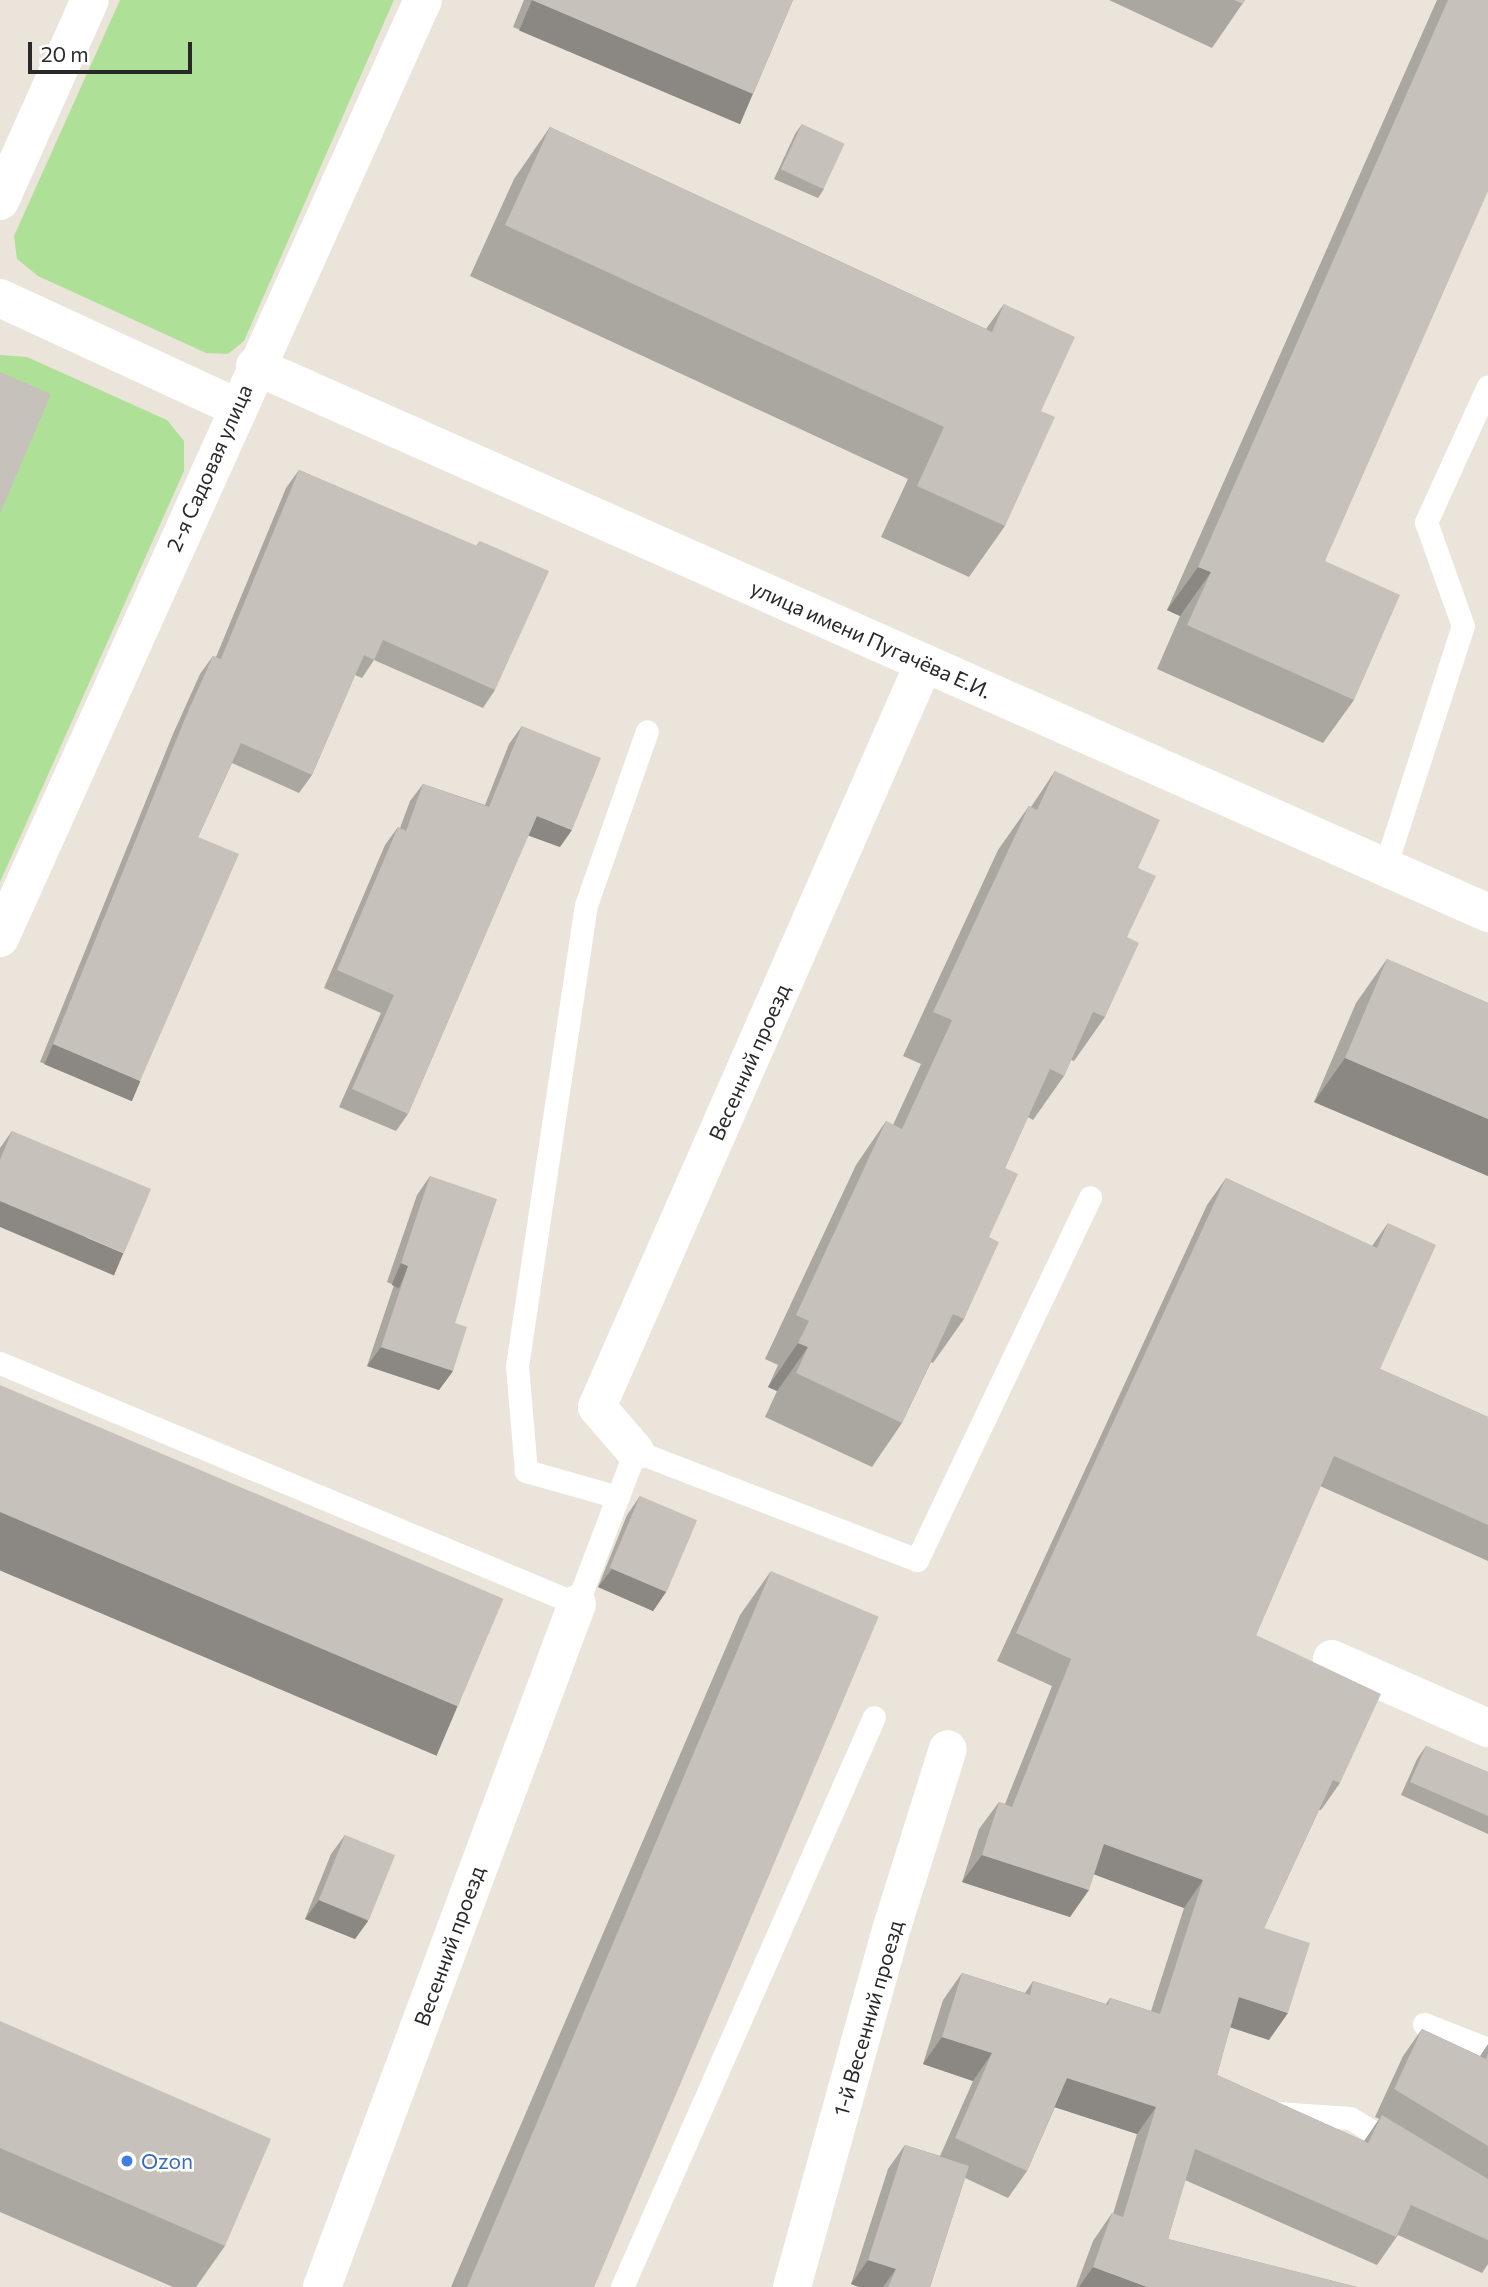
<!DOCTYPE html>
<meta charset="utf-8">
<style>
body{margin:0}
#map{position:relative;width:1488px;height:2287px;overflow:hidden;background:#ebe4da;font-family:Commissioner,sans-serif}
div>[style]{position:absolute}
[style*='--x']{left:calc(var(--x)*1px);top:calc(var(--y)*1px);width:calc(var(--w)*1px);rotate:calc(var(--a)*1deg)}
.green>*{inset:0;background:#aee197}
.service>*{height:23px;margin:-11.5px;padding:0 11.5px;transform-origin:11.5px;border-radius:11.5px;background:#fff}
.minor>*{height:38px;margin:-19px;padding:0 19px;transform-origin:19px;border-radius:19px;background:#fff}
.tertiary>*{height:38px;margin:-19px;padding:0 19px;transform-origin:19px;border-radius:19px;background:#fff}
.wall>*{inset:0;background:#aaa6a0}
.shaded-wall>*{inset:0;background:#8b8782;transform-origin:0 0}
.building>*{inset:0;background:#c6c1ba;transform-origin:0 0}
.dots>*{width:19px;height:19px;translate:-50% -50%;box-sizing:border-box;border:4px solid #fff;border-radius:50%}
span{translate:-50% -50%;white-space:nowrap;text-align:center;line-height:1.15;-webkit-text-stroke:5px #fff;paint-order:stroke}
.street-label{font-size:21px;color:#292929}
.shop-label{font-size:21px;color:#366cbe}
.left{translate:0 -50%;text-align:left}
.scale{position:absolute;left:28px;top:42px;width:164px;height:32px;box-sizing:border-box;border:4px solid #292929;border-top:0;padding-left:9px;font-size:21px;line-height:24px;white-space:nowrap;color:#292929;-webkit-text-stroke:5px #fff;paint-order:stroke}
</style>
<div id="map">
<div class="green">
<i style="clip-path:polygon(120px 0,394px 0,244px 341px,228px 354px,206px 353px,38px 276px,17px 259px,14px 236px)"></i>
<i style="clip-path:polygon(0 355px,27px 357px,167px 420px,184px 441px,184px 471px,0 882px)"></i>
</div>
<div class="service">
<i style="--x:1385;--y:867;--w:253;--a:-72.1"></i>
<i style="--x:1463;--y:626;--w:110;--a:-109.6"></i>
<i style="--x:1426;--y:522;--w:149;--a:-65.5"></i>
<i style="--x:0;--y:1363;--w:625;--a:22.67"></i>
<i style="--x:577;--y:1604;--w:164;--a:-69.2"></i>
<i style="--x:635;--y:1451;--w:302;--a:21.1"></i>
<i style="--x:917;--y:1560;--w:402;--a:-64.5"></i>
<i style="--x:618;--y:1497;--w:96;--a:-164.2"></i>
<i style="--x:526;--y:1471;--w:105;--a:-94.9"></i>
<i style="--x:517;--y:1366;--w:466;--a:-81.5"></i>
<i style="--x:586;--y:905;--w:184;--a:-70.7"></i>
<i style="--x:1424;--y:2024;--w:69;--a:21.3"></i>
<i style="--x:1277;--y:2113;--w:73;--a:3.9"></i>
<i style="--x:1350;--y:2118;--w:52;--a:31"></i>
<i style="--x:622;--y:2287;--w:623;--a:-66.15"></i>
</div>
<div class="minor">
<i style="--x:0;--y:298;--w:260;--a:24.8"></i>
<i style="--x:255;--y:366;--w:1349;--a:23.92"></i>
<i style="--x:0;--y:938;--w:1029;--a:-65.73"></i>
<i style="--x:635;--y:1451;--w:58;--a:-130.8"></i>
<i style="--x:597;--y:1407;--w:813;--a:-66.27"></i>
<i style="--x:1332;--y:1659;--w:171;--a:23.9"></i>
<i style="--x:322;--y:2287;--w:729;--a:-69.53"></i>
<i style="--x:792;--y:2287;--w:377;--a:-74.5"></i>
<i style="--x:893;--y:1924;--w:183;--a:-72.6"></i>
</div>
<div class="tertiary">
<i style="--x:0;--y:201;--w:220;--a:-65.9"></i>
</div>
<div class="wall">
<i style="clip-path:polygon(524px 0,793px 0,753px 94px,734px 121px,513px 27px)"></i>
<i style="clip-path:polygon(1109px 0,1245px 0,1212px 48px)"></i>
<i style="clip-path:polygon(1437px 0,1488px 0,1325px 561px,1354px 700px,1323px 743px,1157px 669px,1180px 616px,1167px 610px)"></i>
<i style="clip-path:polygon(802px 124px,824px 189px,818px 198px,774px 179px,795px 134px)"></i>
<i style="clip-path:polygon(550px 127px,986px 329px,1004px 304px,1041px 411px,1005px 526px,969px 577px,881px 537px,908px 479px,470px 276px,514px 179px)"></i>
<i style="clip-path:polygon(299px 470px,476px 546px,480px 541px,495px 690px,483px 708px,374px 660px,362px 678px,355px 675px,312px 775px,299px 793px,232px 763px,198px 837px,128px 1099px,40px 1062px,173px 734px,200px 674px,213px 656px,216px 657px,286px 488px)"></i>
<i style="clip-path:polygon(522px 726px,560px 847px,528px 835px,408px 1114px,396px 1131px,339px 1107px,381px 1013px,324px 988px,385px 845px,398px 827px,400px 828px,410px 801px,423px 784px,485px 805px,509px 744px)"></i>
<i style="clip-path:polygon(1055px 771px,1138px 868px,1127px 937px,1105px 1017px,1074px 1061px,1071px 1060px,1064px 1076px,1033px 1120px,1028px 1117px,1005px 1168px,989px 1237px,964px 1319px,933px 1363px,931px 1362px,902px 1423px,872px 1467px,765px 1417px,777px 1391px,768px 1387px,778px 1365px,765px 1359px,856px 1165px,886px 1121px,893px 1125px,921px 1064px,903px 1056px,998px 850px,1029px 806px,1031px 807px)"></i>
<i style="clip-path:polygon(1387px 959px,1488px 1003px,1488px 1176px,1314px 1102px,1356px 1003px)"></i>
<i style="clip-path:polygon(12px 1131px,111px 1272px,0 1225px,0 1148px)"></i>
<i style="clip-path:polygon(430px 1176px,455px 1323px,453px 1371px,439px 1390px,367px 1366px,394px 1285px,387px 1282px,417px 1195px)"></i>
<i style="clip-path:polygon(1226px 1178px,1372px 1246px,1388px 1223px,1380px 1369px,1488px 1417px,1488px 1561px,1320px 1486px,1256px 1635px,1340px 1783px,1321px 1810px,1319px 1810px,1264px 1928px,1269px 2040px,1230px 2027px,1217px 2075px,1364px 2141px,1379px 2119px,1375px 2117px,1403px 2056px,1422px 2029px,1480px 2056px,1488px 2044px,1488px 2264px,1482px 2273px,1398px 2235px,1377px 2265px,1185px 2180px,1168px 2239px,1357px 2287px,1076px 2287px,1093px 2241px,1112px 2213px,1113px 2214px,1137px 2134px,1055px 2107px,1027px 2171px,1008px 2198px,965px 2178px,930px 2287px,859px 2287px,851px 2284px,888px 2169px,905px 2145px,940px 2156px,973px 2081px,923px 2064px,943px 2000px,962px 1973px,1025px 1993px,1033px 1981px,1106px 2004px,1110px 1998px,1151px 2011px,1184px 1908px,1094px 1874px,1070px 1917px,962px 1882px,979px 1829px,999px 1802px,1005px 1804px,1052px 1686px,997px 1661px,1207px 1205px)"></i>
<i style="clip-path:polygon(640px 1496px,666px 1592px,653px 1611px,598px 1587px,627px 1515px)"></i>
<i style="clip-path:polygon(771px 1571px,589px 2287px,451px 2287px,740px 1615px)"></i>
<i style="clip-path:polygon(1426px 1746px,1488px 1772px,1488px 1834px,1401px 1795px,1417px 1759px)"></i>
<i style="clip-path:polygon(345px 1835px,368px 1921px,355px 1939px,305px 1919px,331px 1854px)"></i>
<i style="clip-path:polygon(0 2021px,225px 2246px,196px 2287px,173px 2287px,0 2212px)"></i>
</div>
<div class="shaded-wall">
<i style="left:532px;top:0;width:240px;height:33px;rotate:23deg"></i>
<i style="clip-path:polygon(1198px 567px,1211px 572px,1180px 616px,1167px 610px)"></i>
<i style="clip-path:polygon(537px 816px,572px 830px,560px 847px,524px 834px)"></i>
<i style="left:53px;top:1044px;width:95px;height:22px;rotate:23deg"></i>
<i style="clip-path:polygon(1345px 1058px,1488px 1119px,1488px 1176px,1314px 1102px)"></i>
<i style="left:0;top:1201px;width:134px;height:24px;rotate:23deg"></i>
<i style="left:401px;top:1263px;width:8px;height:24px;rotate:23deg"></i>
<i style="clip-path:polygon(798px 1343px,808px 1347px,777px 1391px,768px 1387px)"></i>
<i style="clip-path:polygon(381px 1347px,453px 1371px,439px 1390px,367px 1366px)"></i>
<i style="left:0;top:1502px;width:501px;height:63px;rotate:23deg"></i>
<i style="clip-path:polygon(612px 1569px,666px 1592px,653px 1611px,598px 1587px)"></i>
<i style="clip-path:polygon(1104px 1844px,1203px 1880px,1184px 1908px,1085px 1871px)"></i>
<i style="clip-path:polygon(982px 1855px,1089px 1890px,1070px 1917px,962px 1882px)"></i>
<i style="clip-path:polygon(319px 1900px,368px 1921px,355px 1939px,305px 1919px)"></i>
<i style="clip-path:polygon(1239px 1997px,1288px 2013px,1269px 2040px,1220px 2024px)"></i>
<i style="clip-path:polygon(942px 2037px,992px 2053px,973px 2081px,923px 2064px)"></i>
<i style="clip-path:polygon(1067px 2078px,1156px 2107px,1137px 2134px,1048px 2105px)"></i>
<i style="clip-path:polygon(868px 2260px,896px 2269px,883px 2287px,859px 2287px,851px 2284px)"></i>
<i style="clip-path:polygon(1093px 2267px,1147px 2287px,1079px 2287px)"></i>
</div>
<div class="building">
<i style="clip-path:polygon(532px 0,793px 0,753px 94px)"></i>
<i style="clip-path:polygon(1234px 0,1245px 0,1243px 4px)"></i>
<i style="clip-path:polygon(1448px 0,1488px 0,1488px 191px,1325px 561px,1400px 595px,1354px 700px,1187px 625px,1211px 572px,1198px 567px)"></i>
<i style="left:802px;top:124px;width:47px;height:50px;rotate:25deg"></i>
<i style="clip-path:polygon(550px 127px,992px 332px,1004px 304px,1075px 337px,1041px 411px,1055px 417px,1005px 526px,917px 486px,944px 427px,505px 225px)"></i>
<i style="clip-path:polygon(0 372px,51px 394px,0 514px)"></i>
<i style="clip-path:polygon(299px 470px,477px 546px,480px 541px,549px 571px,495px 690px,383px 640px,374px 660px,364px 655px,312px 775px,241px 743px,198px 837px,239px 854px,140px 1081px,53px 1044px,186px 716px,213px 656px,221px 659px)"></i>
<i style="clip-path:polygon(522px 726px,601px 758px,572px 830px,537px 816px,408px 1114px,352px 1089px,394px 995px,337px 970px,398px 827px,406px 831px,423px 784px,489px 807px)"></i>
<i style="clip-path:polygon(1055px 771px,1160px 820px,1138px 868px,1156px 876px,1127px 937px,1139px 943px,1105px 1017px,1093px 1012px,1064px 1076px,1050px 1069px,1005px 1168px,1018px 1174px,989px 1237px,999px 1242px,964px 1319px,953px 1314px,902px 1423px,796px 1373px,808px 1347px,798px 1343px,809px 1321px,796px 1315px,886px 1121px,902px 1129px,952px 1020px,933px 1012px,1029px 806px,1037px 810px)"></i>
<i style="clip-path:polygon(1387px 959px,1488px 1003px,1488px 1119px,1345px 1058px)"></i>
<i style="clip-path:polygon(12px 1131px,151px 1189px,124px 1253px,0 1201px,0 1160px)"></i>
<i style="clip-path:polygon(430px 1176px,497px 1199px,455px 1323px,467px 1327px,453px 1371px,381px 1347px,408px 1266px,401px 1263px)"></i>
<i style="clip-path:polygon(1226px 1178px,1377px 1248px,1388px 1223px,1436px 1245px,1380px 1369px,1488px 1417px,1488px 1525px,1334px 1456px,1256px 1635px,1381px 1694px,1340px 1783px,1333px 1780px,1264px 1928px,1310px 1943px,1288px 2013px,1239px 1997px,1217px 2075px,1368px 2143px,1382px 2115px,1488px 2179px,1488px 2240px,1411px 2205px,1396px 2237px,1195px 2149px,1168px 2239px,1357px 2287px,1147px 2287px,1093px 2267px,1112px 2213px,1123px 2217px,1156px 2107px,1067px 2078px,1027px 2171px,955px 2138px,992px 2053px,942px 2037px,962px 1973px,1030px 1995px,1033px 1981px,1108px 2005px,1110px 1998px,1160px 2014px,1203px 1880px,1104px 1844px,1089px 1890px,982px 1855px,999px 1802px,1012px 1807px,1071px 1659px,1016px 1633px)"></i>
<i style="left:0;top:1385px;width:547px;height:117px;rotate:23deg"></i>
<i style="left:640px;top:1496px;width:62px;height:78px;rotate:23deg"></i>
<i style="left:771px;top:1571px;width:117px;height:779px;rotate:23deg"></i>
<i style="clip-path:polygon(1426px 1746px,1488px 1772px,1488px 1816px,1410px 1782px)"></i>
<i style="left:345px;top:1835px;width:54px;height:70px;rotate:22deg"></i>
<i style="clip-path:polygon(0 2021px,271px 2139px,225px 2246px,0 2148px)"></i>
<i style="clip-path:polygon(1422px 2029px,1486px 2059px,1488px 2053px,1488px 2146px,1394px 2089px)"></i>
<i style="clip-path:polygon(905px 2145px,969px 2166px,930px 2287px,888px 2287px,896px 2269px,868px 2260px)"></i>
</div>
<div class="dots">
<i style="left:127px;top:2161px;background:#3f7fe0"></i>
</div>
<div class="street-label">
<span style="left:209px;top:468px;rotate:-66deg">2-я Садовая улица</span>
<span style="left:871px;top:639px;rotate:24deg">улица имени Пугачёва Е.И.</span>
<span style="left:749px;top:1062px;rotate:-66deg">Весенний проезд</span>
<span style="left:449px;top:1946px;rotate:-70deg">Весенний проезд</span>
<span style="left:868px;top:2018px;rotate:-74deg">1-й Весенний проезд</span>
</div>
<div class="shop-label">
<span class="left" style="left:141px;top:2161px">Ozon</span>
</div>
<div class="scale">20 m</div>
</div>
